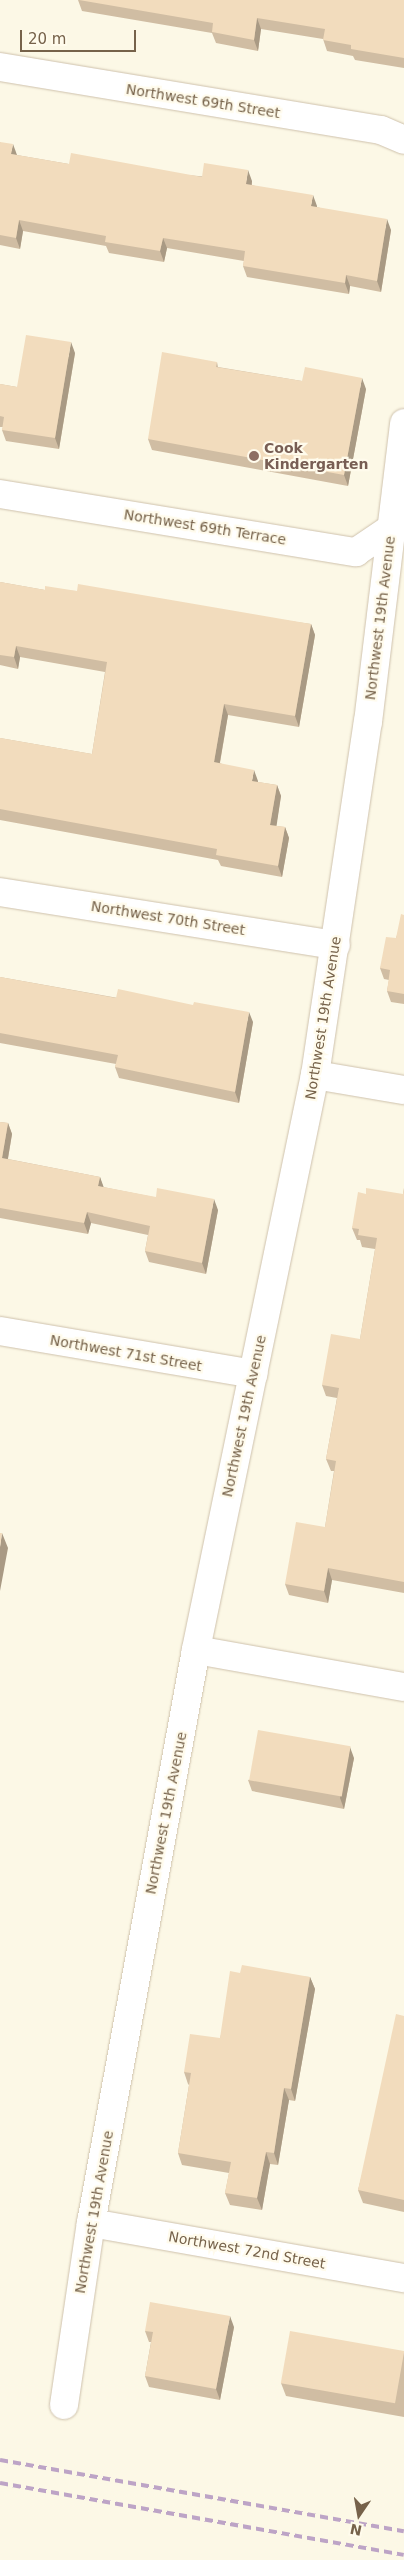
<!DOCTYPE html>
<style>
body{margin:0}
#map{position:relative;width:404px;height:2560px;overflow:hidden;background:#fcf8e6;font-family:"DejaVu Sans",sans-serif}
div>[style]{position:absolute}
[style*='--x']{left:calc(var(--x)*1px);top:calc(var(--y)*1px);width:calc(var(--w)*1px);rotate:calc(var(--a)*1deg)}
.roads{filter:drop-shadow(0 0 1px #cec1ac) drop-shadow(0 0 1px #cec1ac)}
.minor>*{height:28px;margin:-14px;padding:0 14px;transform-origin:14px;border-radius:14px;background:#fff}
.tertiary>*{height:28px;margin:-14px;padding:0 14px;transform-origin:14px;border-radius:14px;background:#fff}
.rail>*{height:4px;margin-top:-2px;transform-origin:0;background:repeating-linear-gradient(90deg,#bda4c6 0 8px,transparent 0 13px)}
.wall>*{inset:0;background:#d0bda3}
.shaded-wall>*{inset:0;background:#a99a84}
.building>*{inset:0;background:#f2dcbd;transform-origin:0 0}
.dots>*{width:14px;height:14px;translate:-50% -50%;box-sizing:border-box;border:2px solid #fffbec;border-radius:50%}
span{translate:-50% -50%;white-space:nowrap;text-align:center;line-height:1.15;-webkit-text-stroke:4.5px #fffbec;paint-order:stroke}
.street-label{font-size:14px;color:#76624a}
.education-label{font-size:14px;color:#785e54;font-weight:700}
.left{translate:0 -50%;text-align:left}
.north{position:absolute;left:334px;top:2490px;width:50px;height:50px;-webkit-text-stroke:4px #fffbec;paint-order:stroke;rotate:192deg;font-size:14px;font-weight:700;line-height:20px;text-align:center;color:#76624a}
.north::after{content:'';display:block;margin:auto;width:18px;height:22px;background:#76624a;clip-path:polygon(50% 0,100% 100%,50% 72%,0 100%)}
.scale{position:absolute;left:20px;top:30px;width:116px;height:22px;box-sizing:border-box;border:2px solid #76624a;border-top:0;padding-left:6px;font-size:15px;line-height:18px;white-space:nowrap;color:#76624a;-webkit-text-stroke:4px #fffbec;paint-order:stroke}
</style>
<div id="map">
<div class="roads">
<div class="minor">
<i style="--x:0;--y:67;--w:386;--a:9.4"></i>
<i style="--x:381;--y:130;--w:25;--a:23"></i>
<i style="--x:0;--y:494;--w:361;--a:9.3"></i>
<i style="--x:356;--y:552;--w:41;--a:-34.1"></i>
<i style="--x:390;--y:529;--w:12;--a:-14"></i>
<i style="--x:0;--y:892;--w:340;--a:9"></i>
<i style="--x:315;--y:1075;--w:90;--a:9.6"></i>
<i style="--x:253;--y:1374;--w:305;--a:-78.3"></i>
<i style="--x:315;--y:1075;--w:357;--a:-81.5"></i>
<i style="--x:368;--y:722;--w:301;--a:-83.1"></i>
<i style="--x:91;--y:2223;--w:318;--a:10"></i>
<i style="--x:64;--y:2405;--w:184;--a:-81.6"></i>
<i style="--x:91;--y:2223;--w:583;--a:-79.62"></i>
</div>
<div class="tertiary">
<i style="--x:0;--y:1331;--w:257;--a:9.6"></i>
<i style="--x:253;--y:1374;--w:282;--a:101.7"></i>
<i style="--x:196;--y:1650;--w:211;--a:10.1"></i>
</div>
</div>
<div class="rail">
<i style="--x:0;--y:2460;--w:410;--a:10"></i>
<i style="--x:0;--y:2483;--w:410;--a:10.1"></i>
</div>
<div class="wall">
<i style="clip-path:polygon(78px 0,404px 0,404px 68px,355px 60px,353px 56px,327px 51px,323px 39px,261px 29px,258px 51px,216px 43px,212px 33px,82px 11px)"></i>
<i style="clip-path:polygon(0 142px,17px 155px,69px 164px,252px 181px,252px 185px,317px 206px,317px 207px,391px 230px,381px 292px,350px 286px,349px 294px,247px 277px,243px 266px,244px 261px,167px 248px,164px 262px,109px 253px,106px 246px,23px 231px,20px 249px,0 245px)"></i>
<i style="clip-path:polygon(75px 353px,59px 449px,6px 441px,2px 430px,3px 427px,0 427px,0 384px,17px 387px)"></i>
<i style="clip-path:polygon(217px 362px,218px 367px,302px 381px,366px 389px,348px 486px,152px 450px,148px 439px)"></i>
<i style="clip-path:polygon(0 582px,45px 590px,77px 591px,311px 624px,315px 635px,299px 727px,228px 715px,220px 763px,258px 782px,277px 785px,281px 796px,276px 826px,285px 827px,289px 838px,282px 877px,221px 866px,218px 860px,0 820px,0 738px,92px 754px,105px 672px,20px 657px,18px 669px,0 665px)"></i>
<i style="clip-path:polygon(404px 915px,404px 1004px,391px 1002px,387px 991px,389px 980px,384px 979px,380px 968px,396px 938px)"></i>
<i style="clip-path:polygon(0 977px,253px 1022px,239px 1103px,119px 1078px,115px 1067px,116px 1064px,0 1043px)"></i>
<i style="clip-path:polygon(0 1122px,8px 1123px,12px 1134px,8px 1159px,100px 1177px,103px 1187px,218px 1210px,206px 1274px,149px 1262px,145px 1251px,148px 1235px,91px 1223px,88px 1234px,0 1218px)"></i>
<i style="clip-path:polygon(404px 1188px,404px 1593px,332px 1580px,328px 1603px,289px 1595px,285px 1584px,325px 1527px,334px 1471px,331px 1471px,326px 1459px,337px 1398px,326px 1396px,322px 1385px,360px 1339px,375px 1249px,362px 1247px,360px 1240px,357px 1240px,352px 1228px,366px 1194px,403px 1194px)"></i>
<i style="clip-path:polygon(354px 1758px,344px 1809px,252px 1791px,248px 1780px)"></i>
<i style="clip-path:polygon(240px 1973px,310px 1977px,315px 1989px,295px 2101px,289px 2100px,278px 2165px,270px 2164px,262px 2210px,230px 2205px,225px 2193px,229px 2173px,182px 2165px,178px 2153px,189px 2085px,188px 2084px,184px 2072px,220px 2038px)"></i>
<i style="clip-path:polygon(404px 2016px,404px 2212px,363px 2203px,358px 2190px)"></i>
<i style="clip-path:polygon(234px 2327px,220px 2400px,149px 2387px,145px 2376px,151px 2342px,149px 2342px,145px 2331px)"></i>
<i style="clip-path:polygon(404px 2351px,404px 2417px,286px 2396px,281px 2383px)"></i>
</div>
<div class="shaded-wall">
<i style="clip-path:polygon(257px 18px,261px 29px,258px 51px,254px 40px)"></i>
<i style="clip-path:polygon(13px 144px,17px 155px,11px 154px)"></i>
<i style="clip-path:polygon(248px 170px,252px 181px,250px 195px,246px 184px)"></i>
<i style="clip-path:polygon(313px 195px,317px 206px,315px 217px,311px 206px)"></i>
<i style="clip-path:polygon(387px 219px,391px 230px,381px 292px,377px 281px)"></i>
<i style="clip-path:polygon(19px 220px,23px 231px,20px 249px,16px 238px)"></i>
<i style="clip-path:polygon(163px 238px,167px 248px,164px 262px,160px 251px)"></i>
<i style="clip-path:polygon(346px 275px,350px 286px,349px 294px,345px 283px)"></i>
<i style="clip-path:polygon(71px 342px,75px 353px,59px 449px,55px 438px)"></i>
<i style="clip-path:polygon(362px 378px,366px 389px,348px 486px,344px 475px)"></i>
<i style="clip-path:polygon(311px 624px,315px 635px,299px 727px,295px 716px)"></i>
<i style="clip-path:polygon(16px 646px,20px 657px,18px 669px,14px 657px)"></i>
<i style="clip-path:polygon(224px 704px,228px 715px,218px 773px,214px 762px)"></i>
<i style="clip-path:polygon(254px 770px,258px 781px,257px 792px,252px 781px)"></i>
<i style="clip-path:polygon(277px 785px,281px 796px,275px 836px,270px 825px)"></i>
<i style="clip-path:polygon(285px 827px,289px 838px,282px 877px,278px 866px)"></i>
<i style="clip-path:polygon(249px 1012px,253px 1022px,239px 1103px,235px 1092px)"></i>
<i style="clip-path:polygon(8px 1123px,12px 1134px,6px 1169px,2px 1158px)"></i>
<i style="clip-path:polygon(100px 1177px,104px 1188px,98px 1186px)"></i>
<i style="clip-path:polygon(214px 1199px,218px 1210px,206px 1274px,202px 1263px)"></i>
<i style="clip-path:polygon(87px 1212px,91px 1223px,88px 1234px,84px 1223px)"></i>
<i style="clip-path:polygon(2px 1533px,8px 1548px,0 1591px,0 1547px)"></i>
<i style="clip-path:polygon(328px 1568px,332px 1580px,328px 1603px,324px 1591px)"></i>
<i style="clip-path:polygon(350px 1747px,354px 1758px,344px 1809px,340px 1798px)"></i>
<i style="clip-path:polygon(310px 1977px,315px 1989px,295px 2101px,291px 2089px)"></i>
<i style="clip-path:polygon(284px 2088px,289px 2100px,278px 2165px,274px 2153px)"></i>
<i style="clip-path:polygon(266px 2152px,270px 2164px,262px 2210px,257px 2198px)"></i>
<i style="clip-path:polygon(230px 2316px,234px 2327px,220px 2400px,216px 2389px)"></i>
</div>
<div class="building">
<i style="clip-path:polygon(79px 0,404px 0,404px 58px,351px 49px,351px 45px,323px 40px,325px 29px,257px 18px,254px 40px,212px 32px,213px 23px)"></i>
<i style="clip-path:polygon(0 142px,13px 144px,11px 154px,69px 164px,71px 153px,202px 177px,204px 163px,248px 170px,246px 184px,313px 195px,311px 206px,387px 219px,377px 281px,346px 275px,345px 283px,243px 266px,245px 251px,163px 238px,160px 251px,105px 242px,106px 236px,19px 220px,16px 238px,0 235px)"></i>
<i style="clip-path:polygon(26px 335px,71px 342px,55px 438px,2px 430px,4px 417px,0 416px,0 384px,17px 387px)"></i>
<i style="clip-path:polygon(162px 352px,217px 362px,216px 367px,302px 381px,305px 367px,362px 378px,344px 475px,148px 439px)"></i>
<i style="clip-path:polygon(0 582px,45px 590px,45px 586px,77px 591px,78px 584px,311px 624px,295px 716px,224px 704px,214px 762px,254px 770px,252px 781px,277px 785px,270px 825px,285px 827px,278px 866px,216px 855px,217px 849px,0 809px,0 738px,92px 754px,107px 662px,16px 646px,14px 657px,0 655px)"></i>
<i style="clip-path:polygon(401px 914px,404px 915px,404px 994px,387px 991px,390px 970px,380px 968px,386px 937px,396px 938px)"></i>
<i style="clip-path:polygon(0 977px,116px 998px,118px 989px,193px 1005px,194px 1002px,249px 1012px,235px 1092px,115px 1067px,118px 1055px,0 1033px)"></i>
<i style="clip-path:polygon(0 1122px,8px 1123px,2px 1158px,100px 1177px,98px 1186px,156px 1197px,157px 1188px,214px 1199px,202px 1263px,145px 1251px,150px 1226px,87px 1212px,84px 1223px,0 1208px)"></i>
<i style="clip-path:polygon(366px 1188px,403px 1194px,404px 1188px,404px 1582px,328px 1568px,324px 1591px,285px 1584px,296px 1522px,325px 1527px,336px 1461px,326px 1459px,339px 1388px,322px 1385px,331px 1334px,360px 1339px,377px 1238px,358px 1235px,359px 1229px,352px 1228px,358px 1192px,366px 1194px)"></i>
<i style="clip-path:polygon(0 1533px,2px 1533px,0 1547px)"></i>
<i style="left:258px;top:1730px;width:94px;height:51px;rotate:10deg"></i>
<i style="clip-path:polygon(242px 1965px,310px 1977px,291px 2089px,284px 2088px,274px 2153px,266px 2152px,257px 2198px,225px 2193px,231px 2162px,178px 2153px,191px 2073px,184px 2072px,190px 2034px,220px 2038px,230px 1971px,240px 1973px)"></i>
<i style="clip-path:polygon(396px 2014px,404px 2016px,404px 2200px,358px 2190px)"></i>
<i style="clip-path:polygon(150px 2302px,230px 2316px,216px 2389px,145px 2376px,153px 2332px,145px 2331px)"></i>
<i style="left:290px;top:2331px;width:116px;height:53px;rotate:10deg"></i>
</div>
<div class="dots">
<i style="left:254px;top:456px;background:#8d6e63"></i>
</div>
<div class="street-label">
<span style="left:203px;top:101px;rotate:9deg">Northwest 69th Street</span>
<span style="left:205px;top:527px;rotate:9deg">Northwest 69th Terrace</span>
<span style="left:380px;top:618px;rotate:-83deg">Northwest 19th Avenue</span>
<span style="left:168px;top:918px;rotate:9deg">Northwest 70th Street</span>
<span style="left:323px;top:1018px;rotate:-81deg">Northwest 19th Avenue</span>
<span style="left:126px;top:1353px;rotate:10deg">Northwest 71st Street</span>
<span style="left:244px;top:1416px;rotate:-78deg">Northwest 19th Avenue</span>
<span style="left:166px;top:1813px;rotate:-79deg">Northwest 19th Avenue</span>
<span style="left:94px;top:2212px;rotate:-80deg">Northwest 19th Avenue</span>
<span style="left:247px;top:2250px;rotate:10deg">Northwest 72nd Street</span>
</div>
<div class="education-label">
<span class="left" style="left:264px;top:456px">Cook<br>Kindergarten</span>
</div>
<div class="north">N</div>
<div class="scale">20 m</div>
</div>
